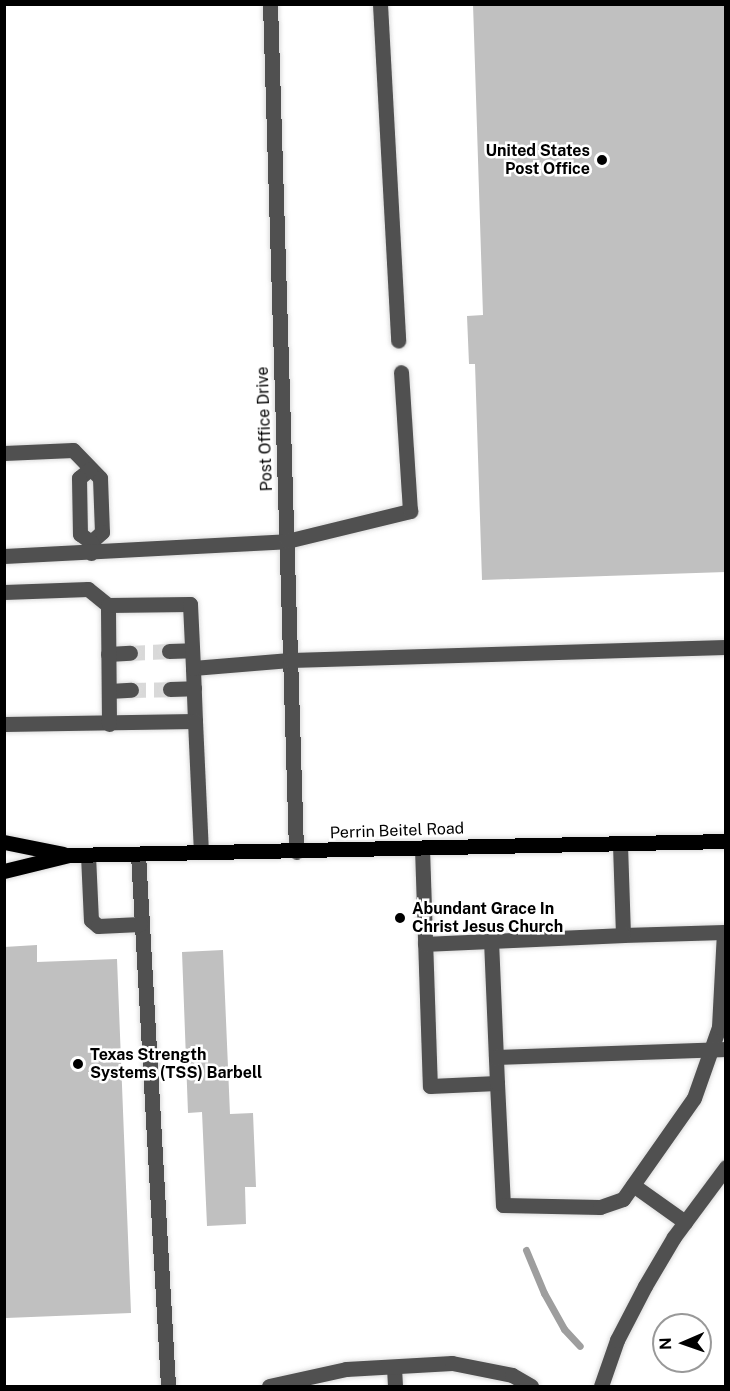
<!DOCTYPE html>
<style>
body{margin:0}
#map{position:relative;width:730px;height:1391px;overflow:hidden;background:#fff;font-family:"Public Sans",sans-serif}
div>[style]{position:absolute}
[style*='--x']{left:calc(var(--x)*1px);top:calc(var(--y)*1px);width:calc(var(--w)*1px);rotate:calc(var(--a)*1deg)}
.stream>*{height:7px;margin:-3.5px;padding:0 3.5px;transform-origin:3.5px;border-radius:3.5px;background:#9e9e9e}
.building>*{inset:0;background:#c0c0c0}
.minor-tunnel>*{height:15px;margin-top:-7.5px;transform-origin:0;background:repeating-linear-gradient(90deg,#d9d9d9 0 15px,transparent 0 23px)}
.roads{filter:drop-shadow(0 0 2px #dbdbdb) drop-shadow(0 0 2px #dbdbdb)}
.minor>*{height:15px;margin:-7.5px;padding:0 7.5px;transform-origin:7.5px;border-radius:7.5px;background:#505050}
.major>*{height:15px;margin:-7.5px;padding:0 7.5px;transform-origin:7.5px;border-radius:7.5px;background:#000}
.dots>*{width:16px;height:16px;translate:-50% -50%;box-sizing:border-box;border:3px solid #fff;border-radius:50%}
span{translate:-50% -50%;white-space:nowrap;text-align:center;line-height:1.15;-webkit-text-stroke:5px #fff;paint-order:stroke}
.poi-label{font-size:16px;color:#000;font-weight:700}
.right{translate:-100% -50%;text-align:right}
.left{translate:0 -50%;text-align:left}
.street-label{font-size:16px;color:#000}
.frame{position:absolute;inset:0;border:6px solid #000;pointer-events:none}
.north{position:absolute;left:652px;top:1313px;width:60px;height:60px;box-sizing:border-box;background:#fff;border:2px solid #999;border-radius:50%;rotate:268deg;font-size:16px;font-weight:700;line-height:24px;text-align:center;color:#000}
.north::after{content:'';display:block;margin:auto;width:21px;height:27px;background:#000;clip-path:polygon(50% 0,100% 100%,50% 72%,0 100%)}
</style>
<div id="map">
<div class="stream">
<i style="--x:526;--y:1250;--w:47;--a:67.3"></i>
<i style="--x:544;--y:1293;--w:41;--a:60.9"></i>
<i style="--x:564;--y:1329;--w:23;--a:47"></i>
</div>
<div class="building">
<i style="clip-path:polygon(473px 4px,726px 4px,726px 572px,482px 580px,475px 364px,469px 364px,467px 316px,483px 315px)"></i>
<i style="clip-path:polygon(37px 945px,37px 962px,117px 959px,131px 1313px,6px 1318px,4px 947px)"></i>
<i style="clip-path:polygon(223px 950px,230px 1114px,253px 1113px,256px 1187px,245px 1187px,246px 1224px,207px 1226px,202px 1112px,188px 1113px,182px 952px)"></i>
</div>
<div class="minor-tunnel">
<i style="--x:130;--y:653;--w:39;--a:-3"></i>
<i style="--x:131;--y:690;--w:39;--a:-1"></i>
</div>
<div class="roads">
<div class="minor">
<i style="--x:270;--y:4;--w:848;--a:88.24"></i>
<i style="--x:380;--y:4;--w:337;--a:86.9"></i>
<i style="--x:4;--y:453;--w:69;--a:-2.5"></i>
<i style="--x:73;--y:450;--w:39;--a:46"></i>
<i style="--x:100;--y:478;--w:54;--a:87.9"></i>
<i style="--x:102;--y:532;--w:15;--a:138"></i>
<i style="--x:91;--y:542;--w:11;--a:90"></i>
<i style="--x:90;--y:469;--w:14;--a:141"></i>
<i style="--x:79;--y:478;--w:56;--a:89"></i>
<i style="--x:80;--y:534;--w:14;--a:36"></i>
<i style="--x:4;--y:556;--w:283;--a:-3"></i>
<i style="--x:287;--y:541;--w:127;--a:-13.7"></i>
<i style="--x:410;--y:511;--w:139;--a:-93.7"></i>
<i style="--x:4;--y:592;--w:84;--a:-2"></i>
<i style="--x:88;--y:589;--w:26;--a:39"></i>
<i style="--x:169;--y:651;--w:23;--a:-2"></i>
<i style="--x:108;--y:654;--w:22;--a:-3"></i>
<i style="--x:170;--y:689;--w:24;--a:-2"></i>
<i style="--x:109;--y:691;--w:22;--a:-3"></i>
<i style="--x:195;--y:721;--w:53;--a:-92.2"></i>
<i style="--x:193;--y:668;--w:97;--a:-4.7"></i>
<i style="--x:290;--y:660;--w:436;--a:-1.7"></i>
<i style="--x:4;--y:724;--w:191;--a:-0.9"></i>
<i style="--x:195;--y:721;--w:131;--a:87.4"></i>
<i style="--x:109;--y:724;--w:119;--a:-90.5"></i>
<i style="--x:108;--y:605;--w:82;--a:-0.7"></i>
<i style="--x:190;--y:604;--w:64;--a:87.3"></i>
<i style="--x:422;--y:848;--w:238;--a:88.1"></i>
<i style="--x:430;--y:1086;--w:67;--a:-2.6"></i>
<i style="--x:497;--y:1083;--w:122;--a:87.2"></i>
<i style="--x:503;--y:1205;--w:97;--a:1.2"></i>
<i style="--x:600;--y:1207;--w:24;--a:-19"></i>
<i style="--x:623;--y:1199;--w:123;--a:-54.9"></i>
<i style="--x:694;--y:1098;--w:75;--a:-70.6"></i>
<i style="--x:719;--y:1027;--w:95;--a:-87"></i>
<i style="--x:724;--y:932;--w:101;--a:178.3"></i>
<i style="--x:623;--y:935;--w:92;--a:-91.9"></i>
<i style="--x:138;--y:854;--w:533;--a:86.77"></i>
<i style="--x:88;--y:855;--w:65;--a:87.4"></i>
<i style="--x:91;--y:920;--w:9;--a:41"></i>
<i style="--x:98;--y:926;--w:42;--a:-2.7"></i>
<i style="--x:491;--y:940;--w:143;--a:87.6"></i>
<i style="--x:425;--y:944;--w:198;--a:-2.6"></i>
<i style="--x:496;--y:1057;--w:230;--a:-2"></i>
<i style="--x:633;--y:1185;--w:64;--a:35.4"></i>
<i style="--x:394;--y:1367;--w:19;--a:87"></i>
<i style="--x:269;--y:1386;--w:79;--a:-12.4"></i>
<i style="--x:346;--y:1369;--w:106;--a:-3.2"></i>
<i style="--x:452;--y:1363;--w:61;--a:11.3"></i>
<i style="--x:512;--y:1375;--w:22;--a:30"></i>
<i style="--x:601;--y:1386;--w:49;--a:-70.8"></i>
<i style="--x:617;--y:1340;--w:61;--a:-62.6"></i>
<i style="--x:645;--y:1286;--w:57;--a:-59.4"></i>
<i style="--x:674;--y:1237;--w:87;--a:-53.4"></i>
</div>
<div class="major">
<i style="--x:4;--y:842;--w:60;--a:11.5"></i>
<i style="--x:4;--y:871;--w:67;--a:-13.8"></i>
<i style="--x:69;--y:855;--w:657;--a:-1.22"></i>
</div>
</div>
<div class="dots">
<i style="left:602px;top:160px;background:#000"></i>
<i style="left:400px;top:918px;background:#000"></i>
<i style="left:78px;top:1064px;background:#000"></i>
</div>
<div class="poi-label">
<span class="right" style="left:590px;top:160px">United States<br>Post Office</span>
<span class="left" style="left:412px;top:918px">Abundant Grace In<br>Christ Jesus Church</span>
<span class="left" style="left:90px;top:1064px">Texas Strength<br>Systems (TSS) Barbell</span>
</div>
<div class="street-label">
<span style="left:265px;top:429px;rotate:-92deg">Post Office Drive</span>
<span style="left:397px;top:831px;rotate:-2deg">Perrin Beitel Road</span>
</div>
<div class="frame"></div>
<div class="north">N</div>
</div>
